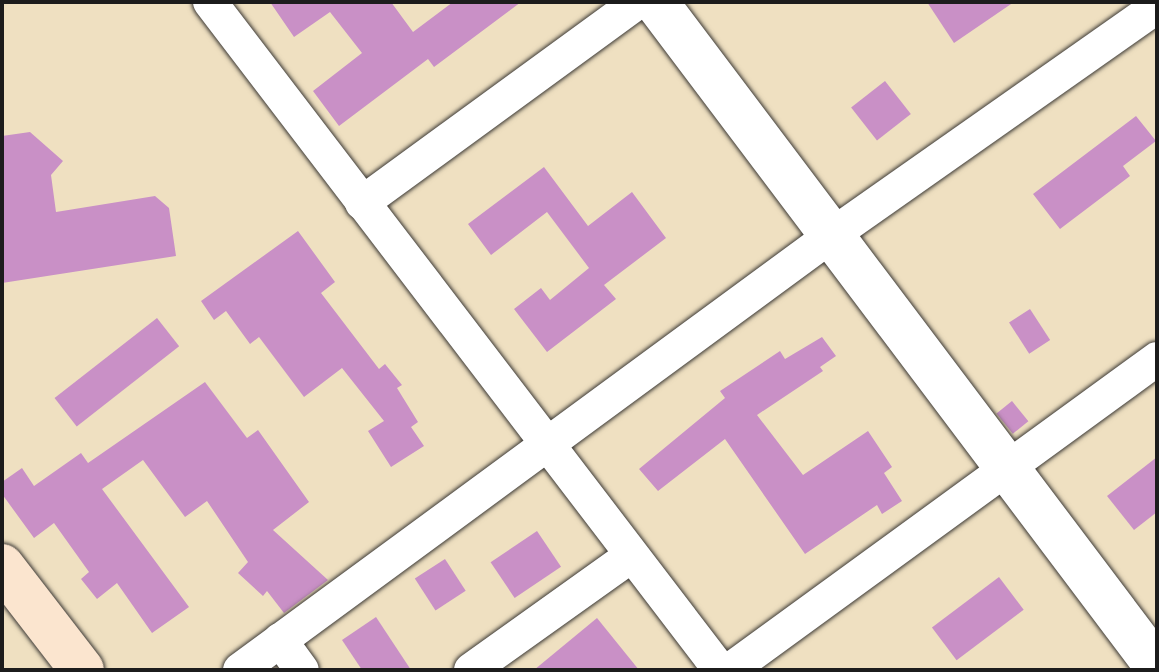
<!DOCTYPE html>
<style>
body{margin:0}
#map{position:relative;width:1159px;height:672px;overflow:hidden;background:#efe0c1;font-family:Kalam,sans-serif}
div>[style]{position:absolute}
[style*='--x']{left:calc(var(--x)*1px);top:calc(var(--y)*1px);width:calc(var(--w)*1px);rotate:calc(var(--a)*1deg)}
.building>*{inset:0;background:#c990c6;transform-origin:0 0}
.roads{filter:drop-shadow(0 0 2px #3c3935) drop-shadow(0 0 2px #3c3935)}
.minor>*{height:34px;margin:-17px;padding:0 17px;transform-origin:17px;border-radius:17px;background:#fff}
.tertiary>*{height:44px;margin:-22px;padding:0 22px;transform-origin:22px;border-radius:22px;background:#fff}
.secondary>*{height:44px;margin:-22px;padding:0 22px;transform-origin:22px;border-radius:22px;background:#fbe5cf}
span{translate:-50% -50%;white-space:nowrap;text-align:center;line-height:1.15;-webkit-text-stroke:7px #fbf7ec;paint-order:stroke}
.frame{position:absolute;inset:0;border:4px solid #1c1c1c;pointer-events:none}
</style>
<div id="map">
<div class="building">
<i style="clip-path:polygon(270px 2px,391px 2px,413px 32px,453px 2px,521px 2px,434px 67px,428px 59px,339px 126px,313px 91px,362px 53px,330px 12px,294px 37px)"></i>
<i style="clip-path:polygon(927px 2px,1014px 2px,954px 43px)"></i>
<i style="left:885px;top:81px;width:42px;height:43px;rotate:52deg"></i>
<i style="clip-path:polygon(1136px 116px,1156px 141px,1123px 166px,1130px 176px,1060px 229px,1033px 194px)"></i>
<i style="clip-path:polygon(30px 132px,63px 161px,51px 175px,56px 212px,155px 196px,169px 208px,176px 256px,2px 283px,2px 136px)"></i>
<i style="clip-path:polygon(544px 167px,588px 226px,632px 192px,666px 238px,604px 285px,616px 299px,547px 352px,514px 309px,541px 288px,550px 300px,589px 268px,547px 212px,491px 255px,468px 224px)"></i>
<i style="clip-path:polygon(298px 231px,335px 282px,321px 293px,379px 369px,385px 364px,402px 385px,397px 388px,418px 422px,411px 427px,424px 446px,391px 467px,368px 431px,384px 421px,342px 368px,304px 397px,259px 337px,250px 344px,226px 311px,214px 320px,201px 301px)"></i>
<i style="left:1030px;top:309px;width:37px;height:25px;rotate:57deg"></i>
<i style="left:157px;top:318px;width:36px;height:130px;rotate:52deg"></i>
<i style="clip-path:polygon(822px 337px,836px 356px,820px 367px,823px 371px,757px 415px,803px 475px,868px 431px,892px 467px,884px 473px,902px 501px,882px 514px,877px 505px,805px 554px,725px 439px,658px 491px,639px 469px,725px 398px,720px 391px,780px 351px,785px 359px)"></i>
<i style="clip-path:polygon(205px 382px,247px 438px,258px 430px,309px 502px,273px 530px,328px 580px,284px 613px,267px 591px,263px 596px,238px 573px,248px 562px,207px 501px,185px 517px,143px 460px,102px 489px,189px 607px,152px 633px,117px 583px,97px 599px,81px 579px,89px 572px,54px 523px,34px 538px,2px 494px,2px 482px,22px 468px,34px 486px,81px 453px,88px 463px)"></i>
<i style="left:1012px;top:401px;width:26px;height:20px;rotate:51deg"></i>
<i style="clip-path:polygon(1157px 457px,1157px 512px,1134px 530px,1107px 496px)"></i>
<i style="left:537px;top:531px;width:43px;height:56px;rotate:56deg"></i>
<i style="left:445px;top:559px;width:38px;height:36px;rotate:57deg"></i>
<i style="left:999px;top:577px;width:41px;height:84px;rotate:53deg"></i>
<i style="clip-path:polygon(376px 617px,411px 670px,362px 670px,342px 640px)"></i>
<i style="clip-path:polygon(597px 618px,639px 670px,534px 670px)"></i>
</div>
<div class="roads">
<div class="minor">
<i style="--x:210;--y:2;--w:840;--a:52.64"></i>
<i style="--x:362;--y:203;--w:341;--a:-36.1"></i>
<i style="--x:280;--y:640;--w:37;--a:54"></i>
<i style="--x:240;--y:670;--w:735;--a:-36.31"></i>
<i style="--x:832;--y:235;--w:397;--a:-35.1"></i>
<i style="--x:471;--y:670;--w:196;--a:-35.5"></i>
<i style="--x:730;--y:670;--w:528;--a:-36.07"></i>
</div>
<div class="tertiary">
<i style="--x:656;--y:2;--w:833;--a:53.01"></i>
</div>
<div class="secondary">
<i style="--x:2;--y:566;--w:131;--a:52.4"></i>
</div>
</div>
<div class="frame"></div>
</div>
